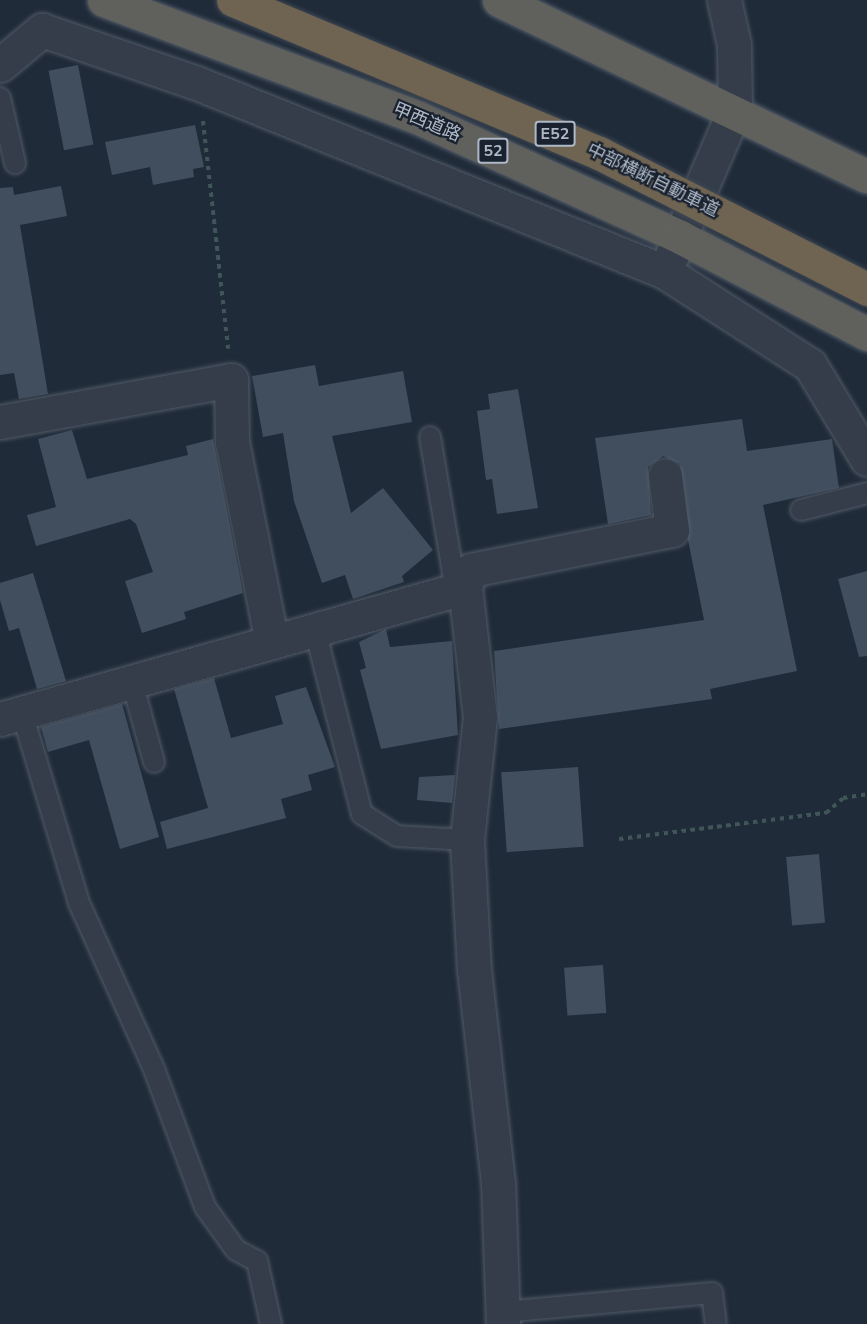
<!DOCTYPE html>
<meta charset="utf-8">
<style>
body{margin:0}
#map{position:relative;width:867px;height:1324px;overflow:hidden;background:#202b39;font-family:"Nunito Sans","Noto Sans JP",sans-serif}
div>[style]{position:absolute}
[style*='--x']{left:calc(var(--x)*1px);top:calc(var(--y)*1px);width:calc(var(--w)*1px);rotate:calc(var(--a)*1deg)}
.building>*{inset:0;background:#414e5e;transform-origin:0 0}
.path>*{height:4px;margin-top:-2px;transform-origin:0;background:repeating-linear-gradient(90deg,#405557 0 4.5px,transparent 0 9px)}
.roads{filter:drop-shadow(0 0 2px #515b67) drop-shadow(0 0 2px #515b67)}
.service>*{height:20px;margin:-10px;padding:0 10px;transform-origin:10px;border-radius:10px;background:#343d49}
.minor>*{height:33px;margin:-16.5px;padding:0 16.5px;transform-origin:16.5px;border-radius:16.5px;background:#343d49}
.trunk>*{height:33px;margin:-16.5px;padding:0 16.5px;transform-origin:16.5px;border-radius:16.5px;background:#60605d}
.bridges{filter:drop-shadow(0 0 2px #3e4854) drop-shadow(0 0 2px #3e4854)}
.motorway-bridge>*{height:33px;margin:-16.5px;padding:0 16.5px;transform-origin:16.5px;border-radius:16.5px;background:#6f6351}
span{translate:-50% -50%;white-space:nowrap;text-align:center;line-height:1.15;-webkit-text-stroke:4.5px #19222e;paint-order:stroke}
.shield-label span{padding:2px 4px;background:#19222e;border:2px solid;border-radius:4px;-webkit-text-stroke-width:0}
.shield-label{font-size:16px;color:#aeb8c6;font-weight:700}
.street-label{font-size:18px;color:#aeb8c6}
</style>
<div id="map">
<div class="building">
<i style="left:78px;top:65px;width:81px;height:30px;rotate:79deg"></i>
<i style="clip-path:polygon(195px 125px,204px 167px,193px 169px,194px 177px,153px 185px,150px 167px,112px 175px,105px 142px)"></i>
<i style="clip-path:polygon(61px 186px,67px 216px,20px 225px,48px 394px,19px 399px,14px 373px,0 375px,0 188px,13px 187px,14px 195px)"></i>
<i style="clip-path:polygon(315px 365px,319px 386px,403px 371px,412px 422px,332px 436px,351px 513px,383px 488px,433px 550px,402px 576px,404px 582px,353px 599px,345px 575px,322px 583px,294px 501px,283px 433px,263px 437px,252px 376px)"></i>
<i style="clip-path:polygon(518px 389px,538px 508px,497px 514px,492px 479px,486px 480px,477px 411px,490px 409px,488px 394px)"></i>
<i style="clip-path:polygon(742px 419px,747px 451px,832px 439px,839px 488px,763px 505px,797px 671px,710px 689px,712px 699px,499px 729px,494px 651px,704px 620px,688px 540px,680px 464px,663px 456px,648px 467px,651px 515px,608px 524px,595px 438px)"></i>
<i style="clip-path:polygon(72px 430px,87px 479px,188px 455px,186px 446px,213px 439px,243px 593px,184px 612px,186px 619px,142px 633px,125px 581px,153px 572px,136px 524px,130px 519px,36px 546px,27px 515px,56px 507px,38px 439px)"></i>
<i style="clip-path:polygon(867px 571px,867px 656px,859px 657px,838px 579px)"></i>
<i style="clip-path:polygon(33px 573px,66px 681px,37px 689px,19px 628px,9px 631px,0 600px,0 583px)"></i>
<i style="clip-path:polygon(386px 629px,390px 647px,452px 641px,458px 735px,381px 749px,360px 670px,366px 668px,359px 642px)"></i>
<i style="clip-path:polygon(214px 678px,231px 738px,283px 724px,275px 696px,306px 687px,335px 767px,308px 775px,312px 790px,281px 799px,286px 818px,167px 849px,160px 822px,208px 808px,174px 689px)"></i>
<i style="clip-path:polygon(122px 704px,159px 837px,120px 849px,89px 740px,48px 752px,41px 727px)"></i>
<i style="left:578px;top:767px;width:80px;height:77px;rotate:86deg"></i>
<i style="clip-path:polygon(455px 775px,452px 803px,417px 800px,419px 777px)"></i>
<i style="left:819px;top:854px;width:69px;height:33px;rotate:85deg"></i>
<i style="left:603px;top:965px;width:48px;height:39px;rotate:86deg"></i>
</div>
<div class="path">
<i style="--x:203;--y:121;--w:229;--a:83.7"></i>
<i style="--x:619;--y:839;--w:209;--a:-7.2"></i>
<i style="--x:826;--y:813;--w:23;--a:-41"></i>
<i style="--x:843;--y:798;--w:24;--a:-9"></i>
</div>
<div class="roads">
<div class="service">
<i style="--x:0;--y:98;--w:67;--a:77"></i>
<i style="--x:430;--y:437;--w:155;--a:80.4"></i>
<i style="--x:801;--y:510;--w:68;--a:-14.4"></i>
<i style="--x:315;--y:630;--w:190;--a:75.7"></i>
<i style="--x:362;--y:814;--w:41;--a:32.2"></i>
<i style="--x:397;--y:836;--w:70;--a:3.3"></i>
<i style="--x:132;--y:682;--w:83;--a:74.6"></i>
<i style="--x:22;--y:713;--w:198;--a:73.3"></i>
<i style="--x:79;--y:903;--w:182;--a:65.7"></i>
<i style="--x:154;--y:1069;--w:147;--a:69.7"></i>
<i style="--x:205;--y:1207;--w:53;--a:54.2"></i>
<i style="--x:236;--y:1250;--w:24;--a:28"></i>
<i style="--x:257;--y:1261;--w:65;--a:77.5"></i>
<i style="--x:503;--y:1312;--w:210;--a:-5.2"></i>
<i style="--x:712;--y:1293;--w:31;--a:83"></i>
</div>
<div class="minor">
<i style="--x:0;--y:65;--w:55;--a:-39.8"></i>
<i style="--x:42;--y:30;--w:164;--a:18.9"></i>
<i style="--x:197;--y:83;--w:505;--a:21.99"></i>
<i style="--x:665;--y:272;--w:172;--a:32.7"></i>
<i style="--x:810;--y:365;--w:110;--a:58.8"></i>
<i style="--x:669;--y:262;--w:167;--a:-66.7"></i>
<i style="--x:735;--y:109;--w:64;--a:-90.9"></i>
<i style="--x:734;--y:45;--w:46;--a:-102.5"></i>
<i style="--x:0;--y:422;--w:235;--a:-10.3"></i>
<i style="--x:231;--y:380;--w:62;--a:89.1"></i>
<i style="--x:232;--y:442;--w:204;--a:78.7"></i>
<i style="--x:0;--y:719;--w:483;--a:-15.8"></i>
<i style="--x:503;--y:1324;--w:141;--a:-92"></i>
<i style="--x:498;--y:1183;--w:214;--a:-96.4"></i>
<i style="--x:474;--y:970;--w:130;--a:-93.1"></i>
<i style="--x:467;--y:840;--w:124;--a:-84"></i>
<i style="--x:480;--y:717;--w:131;--a:-96.6"></i>
<i style="--x:465;--y:587;--w:18;--a:-71"></i>
<i style="--x:471;--y:570;--w:205;--a:-11.3"></i>
<i style="--x:672;--y:530;--w:55;--a:-97.3"></i>
</div>
<div class="trunk">
<i style="--x:104;--y:0;--w:334;--a:20.5"></i>
<i style="--x:417;--y:117;--w:289;--a:24.5"></i>
<i style="--x:680;--y:237;--w:211;--a:27.4"></i>
<i style="--x:499;--y:0;--w:408;--a:25.6"></i>
</div>
</div>
<div class="bridges">
<div class="motorway-bridge">
<i style="--x:233;--y:0;--w:397;--a:22.7"></i>
<i style="--x:599;--y:153;--w:301;--a:26.9"></i>
</div>
</div>
<div class="shield-label">
<span style="left:555px;top:134px">E52</span>
<span style="left:493px;top:151px">52</span>
</div>
<div class="street-label">
<span style="left:427px;top:122px;rotate:23deg">甲西道路</span>
<span style="left:653px;top:180px;rotate:26deg">中部横断自動車道</span>
</div>
</div>
